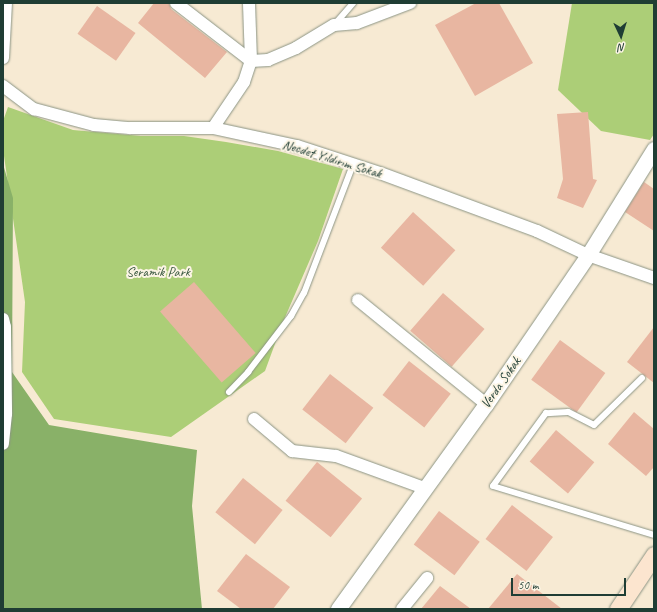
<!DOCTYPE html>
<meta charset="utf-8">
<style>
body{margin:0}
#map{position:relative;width:657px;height:612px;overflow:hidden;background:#f7ead3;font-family:Caveat,sans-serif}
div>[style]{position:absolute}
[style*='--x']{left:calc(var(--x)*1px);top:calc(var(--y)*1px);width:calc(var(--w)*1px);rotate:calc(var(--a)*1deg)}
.green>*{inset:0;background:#acce77}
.forest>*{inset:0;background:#89b168}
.building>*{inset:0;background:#e8b6a1;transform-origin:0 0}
.roads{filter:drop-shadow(0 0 1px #8b9484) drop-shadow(0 0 1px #8b9484)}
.service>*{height:6px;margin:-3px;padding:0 3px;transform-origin:3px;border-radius:3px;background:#fff}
.minor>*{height:12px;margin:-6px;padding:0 6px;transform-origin:6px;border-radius:6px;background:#fff}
.tertiary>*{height:15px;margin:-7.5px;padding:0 7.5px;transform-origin:7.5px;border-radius:7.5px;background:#fff}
.secondary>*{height:17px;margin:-8.5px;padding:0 8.5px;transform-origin:8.5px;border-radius:8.5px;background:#fce5cf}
span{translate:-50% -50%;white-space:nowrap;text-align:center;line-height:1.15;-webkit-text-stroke:4px #fcf5e5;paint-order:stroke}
.street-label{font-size:14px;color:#1f3d34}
.park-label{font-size:14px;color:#3b5a41}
.frame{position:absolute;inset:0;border:4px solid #1f3d34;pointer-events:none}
.north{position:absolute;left:601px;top:16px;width:40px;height:40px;-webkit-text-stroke:3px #fcf5e5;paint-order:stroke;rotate:176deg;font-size:11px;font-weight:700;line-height:16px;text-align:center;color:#1f3d34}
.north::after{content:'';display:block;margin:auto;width:14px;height:18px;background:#1f3d34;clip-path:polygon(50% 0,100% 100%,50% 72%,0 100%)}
.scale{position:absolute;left:511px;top:578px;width:115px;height:18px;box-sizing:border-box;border:2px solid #1f3d34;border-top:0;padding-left:5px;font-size:12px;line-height:14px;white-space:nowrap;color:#1f3d34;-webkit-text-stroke:3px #fcf5e5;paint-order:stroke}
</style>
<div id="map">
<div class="green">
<i style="clip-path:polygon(572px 3px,654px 3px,654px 134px,650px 140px,601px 131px,558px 90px)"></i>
<i style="clip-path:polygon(8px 107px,73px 130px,141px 136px,184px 136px,226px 142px,278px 151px,343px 169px,318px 241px,283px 322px,265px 371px,171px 437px,54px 419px,22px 372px,25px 302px,3px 149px,3px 121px)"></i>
</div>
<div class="forest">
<i style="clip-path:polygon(3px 164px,13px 198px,12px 372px,49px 425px,197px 450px,192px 506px,202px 609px,3px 609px)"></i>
</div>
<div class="building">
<i style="clip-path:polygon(154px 3px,169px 3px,171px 9px,227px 52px,205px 78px,138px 23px)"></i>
<i style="clip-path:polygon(476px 3px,499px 3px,533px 63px,475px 96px,435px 25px)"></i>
<i style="left:97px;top:6px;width:47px;height:34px;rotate:35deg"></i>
<i style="clip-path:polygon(588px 112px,593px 179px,597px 180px,583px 208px,557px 198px,563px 179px,557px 114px)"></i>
<i style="clip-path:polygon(644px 182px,654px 189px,654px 231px,625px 212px)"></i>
<i style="left:413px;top:212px;width:57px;height:48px;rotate:42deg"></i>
<i style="left:194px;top:282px;width:94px;height:45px;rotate:49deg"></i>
<i style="left:443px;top:293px;width:55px;height:50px;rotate:41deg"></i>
<i style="clip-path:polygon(654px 327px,654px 383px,627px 362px)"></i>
<i style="left:560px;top:340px;width:56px;height:49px;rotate:36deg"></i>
<i style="left:409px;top:361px;width:53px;height:43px;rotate:38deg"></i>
<i style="left:330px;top:374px;width:55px;height:45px;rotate:38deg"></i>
<i style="clip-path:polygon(634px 412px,654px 429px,654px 467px,646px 476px,608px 444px)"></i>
<i style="left:556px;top:430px;width:50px;height:41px;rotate:40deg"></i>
<i style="left:317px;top:462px;width:58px;height:50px;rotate:39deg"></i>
<i style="left:243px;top:478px;width:51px;height:44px;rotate:39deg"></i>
<i style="left:512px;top:505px;width:52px;height:43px;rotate:38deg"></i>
<i style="left:439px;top:511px;width:51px;height:42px;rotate:37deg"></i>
<i style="clip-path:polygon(246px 554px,290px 587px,273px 609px,241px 609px,217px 591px)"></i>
<i style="clip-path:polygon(517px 574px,562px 609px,488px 609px)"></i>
<i style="clip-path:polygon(440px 586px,471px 609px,421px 609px)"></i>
</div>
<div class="roads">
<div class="service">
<i style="--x:335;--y:24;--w:28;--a:-49"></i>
<i style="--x:642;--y:378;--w:67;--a:135.6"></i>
<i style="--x:594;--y:425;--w:29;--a:-153"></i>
<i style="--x:568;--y:412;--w:22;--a:177"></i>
<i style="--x:546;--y:413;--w:90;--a:126"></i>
<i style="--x:493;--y:486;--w:168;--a:16.9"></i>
<i style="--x:229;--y:392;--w:28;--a:-46"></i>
<i style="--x:248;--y:372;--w:71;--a:-52.5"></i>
<i style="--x:291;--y:316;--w:26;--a:-61"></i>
<i style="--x:304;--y:293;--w:137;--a:-69.1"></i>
</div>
<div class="minor">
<i style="--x:176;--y:3;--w:95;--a:37.7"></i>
<i style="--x:251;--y:61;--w:17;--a:-3"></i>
<i style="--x:268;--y:60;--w:30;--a:-23"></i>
<i style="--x:296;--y:48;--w:44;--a:-31.2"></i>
<i style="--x:334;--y:25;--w:23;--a:-5"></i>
<i style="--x:357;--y:23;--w:57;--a:-20.7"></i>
<i style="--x:3;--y:58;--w:55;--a:-86.9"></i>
<i style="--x:3;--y:86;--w:39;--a:37"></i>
<i style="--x:34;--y:109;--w:62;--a:14.9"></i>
<i style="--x:94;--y:125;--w:36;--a:5"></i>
<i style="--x:130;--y:128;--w:83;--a:0"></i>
<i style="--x:213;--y:128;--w:86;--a:12.1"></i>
<i style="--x:297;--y:146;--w:87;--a:18"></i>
<i style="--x:380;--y:173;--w:167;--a:20.3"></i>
<i style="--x:537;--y:231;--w:56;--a:25.2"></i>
<i style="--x:588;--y:255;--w:70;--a:19.2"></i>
<i style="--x:213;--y:128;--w:55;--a:-56"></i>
<i style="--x:244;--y:82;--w:22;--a:-72"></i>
<i style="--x:251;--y:61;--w:58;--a:-92"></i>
<i style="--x:358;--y:300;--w:165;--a:39.1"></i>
<i style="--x:3;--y:319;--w:8;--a:76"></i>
<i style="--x:5;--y:327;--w:87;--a:89.3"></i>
<i style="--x:6;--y:414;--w:30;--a:96"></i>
<i style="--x:254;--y:419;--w:50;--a:40.1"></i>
<i style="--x:292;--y:451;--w:44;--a:6.5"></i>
<i style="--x:336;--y:456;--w:94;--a:20"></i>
<i style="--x:402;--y:609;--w:40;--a:-51"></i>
</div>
<div class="tertiary">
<i style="--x:338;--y:609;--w:253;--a:-54.2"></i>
<i style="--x:486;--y:404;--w:181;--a:-55.6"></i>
<i style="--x:588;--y:255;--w:125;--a:-58.1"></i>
</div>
<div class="secondary">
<i style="--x:618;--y:609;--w:65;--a:-56.3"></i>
</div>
</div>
<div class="street-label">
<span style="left:332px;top:159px;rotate:17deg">Necdet Yıldırım Sokak</span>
<span style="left:501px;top:383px;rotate:-55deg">Verda Sokak</span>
</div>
<div class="park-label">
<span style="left:158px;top:272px">Seramik Park</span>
</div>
<div class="frame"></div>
<div class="north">N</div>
<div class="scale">50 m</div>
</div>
